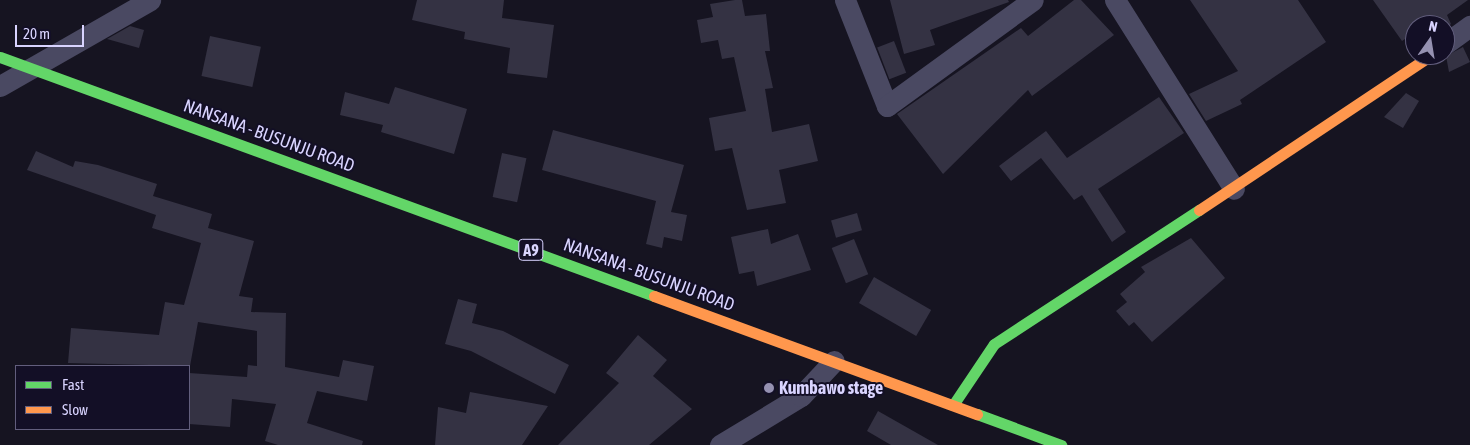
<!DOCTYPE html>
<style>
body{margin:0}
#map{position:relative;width:1470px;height:445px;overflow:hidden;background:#161421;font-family:"Asap Condensed",sans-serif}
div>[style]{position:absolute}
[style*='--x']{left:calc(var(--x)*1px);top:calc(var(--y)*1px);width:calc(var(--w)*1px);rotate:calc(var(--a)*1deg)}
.building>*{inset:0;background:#343243;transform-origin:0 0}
.street>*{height:21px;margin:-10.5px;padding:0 10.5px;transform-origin:10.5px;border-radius:10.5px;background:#4a4962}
.fast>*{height:11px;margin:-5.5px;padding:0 5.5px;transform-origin:5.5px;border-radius:5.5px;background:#63d668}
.slow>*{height:11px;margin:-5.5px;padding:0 5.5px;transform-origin:5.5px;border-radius:5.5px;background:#ff974d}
.dots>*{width:14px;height:14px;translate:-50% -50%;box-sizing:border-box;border:2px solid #130f26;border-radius:50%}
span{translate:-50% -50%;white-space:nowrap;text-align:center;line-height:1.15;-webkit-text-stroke:4px #130f26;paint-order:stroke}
.shield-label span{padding:1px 4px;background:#130f26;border:1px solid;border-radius:4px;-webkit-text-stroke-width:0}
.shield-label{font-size:16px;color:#d9d4ff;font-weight:700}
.street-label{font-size:18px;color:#d9d4ff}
.poi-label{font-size:18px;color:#d9d4ff;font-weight:700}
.left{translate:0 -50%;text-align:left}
.legend{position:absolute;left:15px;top:365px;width:175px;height:65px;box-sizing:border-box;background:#130f26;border:1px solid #625e7d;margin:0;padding:6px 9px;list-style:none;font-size:15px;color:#d9d4ff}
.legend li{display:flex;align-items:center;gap:10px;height:25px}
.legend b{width:25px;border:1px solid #625e7d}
.north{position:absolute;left:1405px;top:15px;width:50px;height:50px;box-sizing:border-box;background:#130f26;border:1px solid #625e7d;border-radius:50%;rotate:13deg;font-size:14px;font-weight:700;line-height:20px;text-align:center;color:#d9d4ff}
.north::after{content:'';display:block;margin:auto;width:18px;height:22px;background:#9591b1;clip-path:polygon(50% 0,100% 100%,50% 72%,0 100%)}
.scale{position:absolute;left:15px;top:25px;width:69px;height:22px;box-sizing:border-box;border:2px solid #d9d4ff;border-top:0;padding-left:6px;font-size:15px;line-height:18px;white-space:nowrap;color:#d9d4ff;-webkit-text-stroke:4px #130f26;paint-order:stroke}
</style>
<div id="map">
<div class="building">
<i style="clip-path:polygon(417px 0,504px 0,502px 18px,554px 25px,547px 78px,507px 73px,510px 48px,464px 39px,465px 32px,412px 20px)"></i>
<i style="clip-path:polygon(735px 0,742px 0,745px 16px,766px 14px,770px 51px,765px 51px,773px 88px,765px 89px,772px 132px,809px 124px,818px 161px,779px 170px,786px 203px,747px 210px,732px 148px,715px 151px,709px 118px,746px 111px,734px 57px,722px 59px,718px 40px,701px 43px,697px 20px,713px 17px,710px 4px)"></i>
<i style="clip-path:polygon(890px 0,1008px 0,1009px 2px,930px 30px,935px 45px,904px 54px)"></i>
<i style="clip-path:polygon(1074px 0,1081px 0,1114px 35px,1032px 96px,1028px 90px,943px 174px,897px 114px,1021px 28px,1028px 36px)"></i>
<i style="clip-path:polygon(1190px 0,1298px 0,1326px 42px,1240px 100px,1242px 104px,1206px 121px,1189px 94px,1238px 71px)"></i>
<i style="clip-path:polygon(1373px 0,1468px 0,1447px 15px,1451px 24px,1445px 29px,1445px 25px,1415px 25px,1415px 32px,1402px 41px)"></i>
<i style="clip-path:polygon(130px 26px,144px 30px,139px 48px,107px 39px)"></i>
<i style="left:210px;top:36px;width:52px;height:41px;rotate:12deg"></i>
<i style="left:894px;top:41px;width:34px;height:18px;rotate:69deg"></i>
<i style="clip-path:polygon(1463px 47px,1470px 62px,1449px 72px,1446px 56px)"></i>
<i style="clip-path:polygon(395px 87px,467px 109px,454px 154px,381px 132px,383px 125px,340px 115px,345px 92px,389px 104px)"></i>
<i style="clip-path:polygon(1406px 93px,1419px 101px,1403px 128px,1384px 117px)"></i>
<i style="clip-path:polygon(1159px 97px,1184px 133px,1098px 189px,1126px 232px,1112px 242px,1082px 195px,1074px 200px,1041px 158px,1011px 181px,999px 166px,1046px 131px,1067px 158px)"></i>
<i style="clip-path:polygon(553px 130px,684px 165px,671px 212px,687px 215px,682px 241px,664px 237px,662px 248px,646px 244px,656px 201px,542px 170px)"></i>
<i style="clip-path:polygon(36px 151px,73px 167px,75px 161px,98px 165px,157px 184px,153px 196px,212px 214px,208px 228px,254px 241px,239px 296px,253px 298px,251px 312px,286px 313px,285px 367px,339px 377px,343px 360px,374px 366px,367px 401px,317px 391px,307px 423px,363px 441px,362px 445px,278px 445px,265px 441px,276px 404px,232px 399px,230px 427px,189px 424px,189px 373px,247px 377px,248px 365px,257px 366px,257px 331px,198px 322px,190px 366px,68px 363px,71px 328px,159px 335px,165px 302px,184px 305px,201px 243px,152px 228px,156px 215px,27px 170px)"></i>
<i style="left:502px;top:153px;width:25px;height:45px;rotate:12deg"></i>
<i style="left:857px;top:213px;width:18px;height:27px;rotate:74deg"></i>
<i style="clip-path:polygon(768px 229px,771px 244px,798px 234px,811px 270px,757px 286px,754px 271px,739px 274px,731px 237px)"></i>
<i style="clip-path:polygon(1191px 238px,1225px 278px,1152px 342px,1134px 322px,1129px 326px,1116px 311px,1127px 302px,1120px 294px,1145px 272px,1141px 267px)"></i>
<i style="left:854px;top:239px;width:38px;height:24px;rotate:68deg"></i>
<i style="left:874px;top:277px;width:66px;height:30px;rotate:30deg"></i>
<i style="clip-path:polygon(458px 299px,477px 304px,472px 323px,503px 331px,569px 365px,555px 394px,471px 351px,445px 344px)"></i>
<i style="clip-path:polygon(638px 335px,667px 360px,653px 376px,692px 409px,649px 445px,558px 445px,619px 383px,606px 373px)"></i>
<i style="clip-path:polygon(470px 392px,548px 406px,522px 445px,435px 445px,438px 407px,466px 413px)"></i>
<i style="clip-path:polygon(878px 411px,938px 445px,891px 445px,867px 431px)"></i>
</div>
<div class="street">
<i style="--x:845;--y:0;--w:114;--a:68.4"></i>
<i style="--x:887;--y:106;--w:180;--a:-36"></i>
<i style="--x:1115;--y:0;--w:223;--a:57.8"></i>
<i style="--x:1445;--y:44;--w:31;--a:-36"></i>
<i style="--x:0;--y:86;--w:173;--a:-29.8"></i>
<i style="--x:720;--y:445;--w:95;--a:-31.2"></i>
<i style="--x:801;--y:396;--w:48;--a:-46.7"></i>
</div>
<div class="fast">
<i style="--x:0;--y:57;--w:696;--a:20.07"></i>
<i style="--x:953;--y:405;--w:73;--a:-56.1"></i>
<i style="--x:994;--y:344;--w:245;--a:-33.2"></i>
<i style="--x:977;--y:414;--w:90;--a:20.3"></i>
</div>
<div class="slow">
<i style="--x:1199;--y:210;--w:279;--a:-33.7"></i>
<i style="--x:654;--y:296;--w:344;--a:20.1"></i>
</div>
<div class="dots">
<i style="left:769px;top:388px;background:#9591b1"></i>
</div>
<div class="shield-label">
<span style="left:531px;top:250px">A9</span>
</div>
<div class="street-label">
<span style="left:269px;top:136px;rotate:20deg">NANSANA - BUSUNJU ROAD</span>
<span style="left:649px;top:275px;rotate:20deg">NANSANA - BUSUNJU ROAD</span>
</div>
<div class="poi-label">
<span class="left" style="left:779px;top:388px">Kumbawo stage</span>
</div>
<ul class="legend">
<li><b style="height:6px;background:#63d668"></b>Fast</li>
<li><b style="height:6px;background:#ff974d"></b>Slow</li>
</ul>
<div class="north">N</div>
<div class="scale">20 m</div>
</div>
